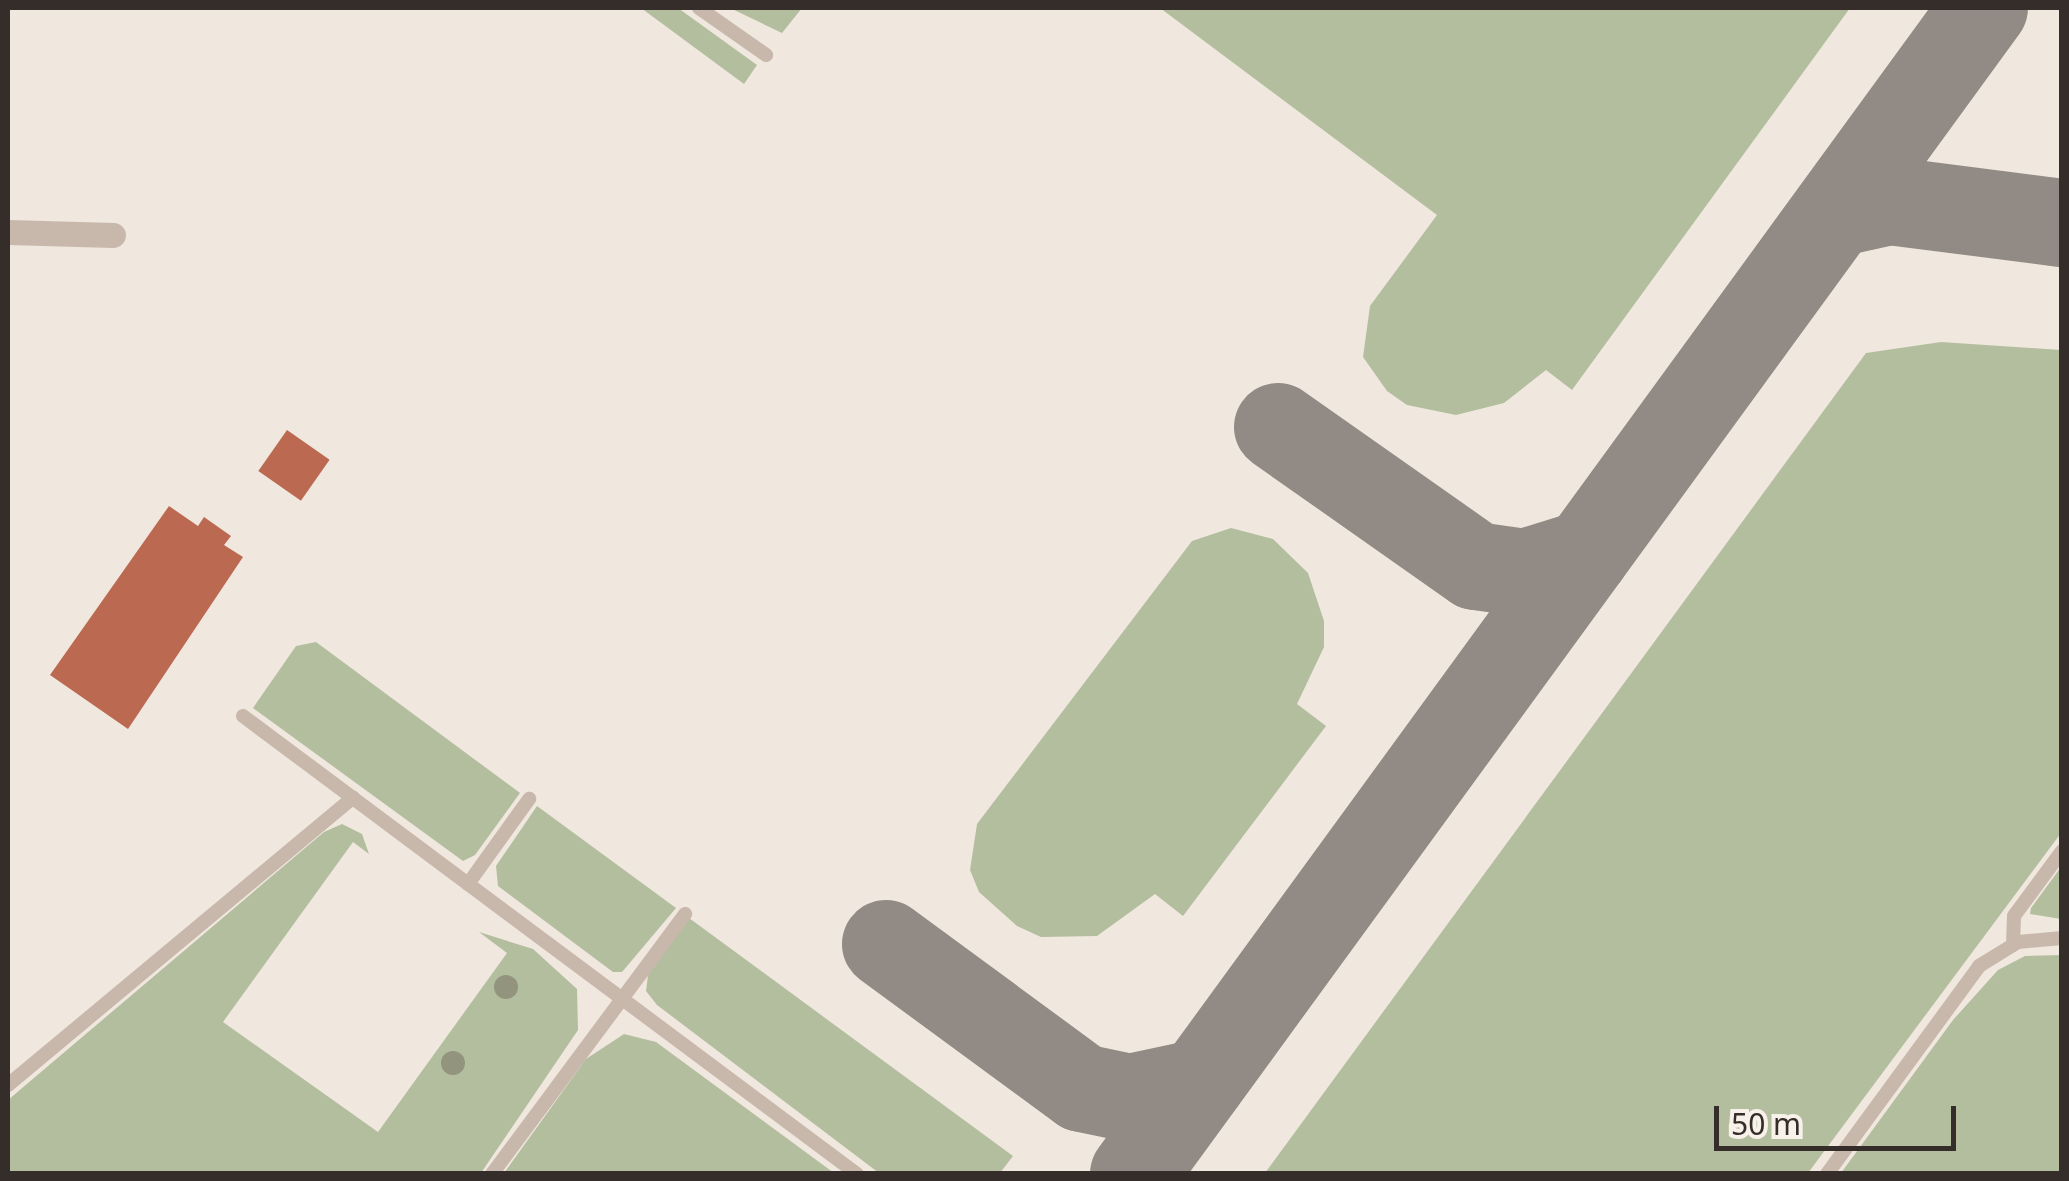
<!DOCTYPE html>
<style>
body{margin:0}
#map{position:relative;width:2069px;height:1181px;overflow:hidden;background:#f0e7de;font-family:"Noto Sans",sans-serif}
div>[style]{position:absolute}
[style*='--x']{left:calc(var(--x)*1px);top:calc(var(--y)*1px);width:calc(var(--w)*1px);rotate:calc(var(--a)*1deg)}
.green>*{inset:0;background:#b3be9f}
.taxiway>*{height:88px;margin:-44px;padding:0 44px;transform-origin:44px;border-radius:44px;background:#928a84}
.building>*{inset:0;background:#bb6a51;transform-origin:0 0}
.service>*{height:14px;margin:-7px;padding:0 7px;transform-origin:7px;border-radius:7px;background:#c7b8ab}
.minor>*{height:25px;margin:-12.5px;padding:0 12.5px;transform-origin:12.5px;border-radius:12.5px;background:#c7b8ab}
.trees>*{width:24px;height:24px;margin:-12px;border-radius:50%;background:#92947e}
span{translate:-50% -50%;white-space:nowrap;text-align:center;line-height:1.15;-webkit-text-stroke:8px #f8f1ea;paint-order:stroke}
.frame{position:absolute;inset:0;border:10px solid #352d29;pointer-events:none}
.scale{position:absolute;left:1714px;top:1106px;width:242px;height:45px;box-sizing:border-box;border:5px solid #352d29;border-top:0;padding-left:12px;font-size:30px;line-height:35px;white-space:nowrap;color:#352d29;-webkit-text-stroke:8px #f8f1ea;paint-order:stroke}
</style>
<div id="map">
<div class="green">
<i style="clip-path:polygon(641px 8px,678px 8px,757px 65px,744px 84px)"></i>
<i style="clip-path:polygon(730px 8px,802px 8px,782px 33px)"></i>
<i style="clip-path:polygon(1160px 8px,1850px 8px,1572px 390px,1546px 370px,1504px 403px,1456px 415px,1407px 405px,1387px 391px,1363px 357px,1370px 306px,1437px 215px)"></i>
<i style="clip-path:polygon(1941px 342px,2061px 350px,2061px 833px,1808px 1173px,1265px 1173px,1866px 353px)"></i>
<i style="clip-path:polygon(1231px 528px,1273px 539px,1308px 573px,1324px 621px,1324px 647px,1297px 704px,1326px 726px,1183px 916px,1155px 894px,1097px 936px,1041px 937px,1017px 926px,979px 892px,970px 870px,977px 824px,1192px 541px)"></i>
<i style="clip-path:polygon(316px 642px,520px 793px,475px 855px,463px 861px,253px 708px,296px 646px)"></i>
<i style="clip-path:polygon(537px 806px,676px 908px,622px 972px,613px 972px,498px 886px,496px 866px)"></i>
<i style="clip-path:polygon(342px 824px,362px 834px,369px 854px,353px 842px,223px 1022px,378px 1132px,507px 953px,479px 932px,533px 949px,577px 989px,578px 1030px,481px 1173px,8px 1173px,8px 1100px,324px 832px)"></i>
<i style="clip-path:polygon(2061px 867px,2061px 919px,2030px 914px,2031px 908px)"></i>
<i style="clip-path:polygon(689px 918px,1013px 1156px,1000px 1173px,879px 1173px,657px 1005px,646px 991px,648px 975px)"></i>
<i style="clip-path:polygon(2061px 955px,2061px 1173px,1841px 1173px,1953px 1020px,1998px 970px,2025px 956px)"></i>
<i style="clip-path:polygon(624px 1034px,656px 1042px,834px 1173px,504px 1173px,586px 1059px)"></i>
</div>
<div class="taxiway">
<i style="--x:1835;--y:213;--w:56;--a:-12.3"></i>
<i style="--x:1890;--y:201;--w:173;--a:7.3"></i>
<i style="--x:1278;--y:427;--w:242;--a:35.1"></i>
<i style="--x:1476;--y:566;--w:49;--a:8.1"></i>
<i style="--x:1525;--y:573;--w:64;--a:-17.3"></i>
<i style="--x:886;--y:944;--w:243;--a:36.3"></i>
<i style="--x:1082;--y:1088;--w:49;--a:11.8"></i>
<i style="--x:1130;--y:1098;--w:72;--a:-12.1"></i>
<i style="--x:1134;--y:1174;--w:1443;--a:-53.91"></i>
</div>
<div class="building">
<i style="left:287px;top:430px;width:52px;height:50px;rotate:35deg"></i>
<i style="clip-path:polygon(169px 506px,198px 526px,204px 517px,231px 536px,224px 545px,243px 557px,128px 729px,50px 675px)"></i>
</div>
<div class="service">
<i style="--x:699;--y:8;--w:82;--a:35"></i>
<i style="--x:243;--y:716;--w:766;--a:36.72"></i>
<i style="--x:468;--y:884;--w:105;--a:-54.3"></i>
<i style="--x:2013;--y:945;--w:29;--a:-88"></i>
<i style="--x:2014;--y:916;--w:81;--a:-53.6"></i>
<i style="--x:8;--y:1085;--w:449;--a:-39.8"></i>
<i style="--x:492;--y:1174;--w:324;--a:-53.4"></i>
<i style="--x:1827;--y:1174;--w:258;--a:-53.8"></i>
<i style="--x:1979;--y:966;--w:46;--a:-31.6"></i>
<i style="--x:2018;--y:942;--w:44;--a:-5.2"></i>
</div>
<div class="minor">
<i style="--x:8;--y:232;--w:105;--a:1.6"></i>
</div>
<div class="trees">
<i style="left:506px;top:987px"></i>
<i style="left:453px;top:1063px"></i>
</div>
<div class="frame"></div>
<div class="scale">50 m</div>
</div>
